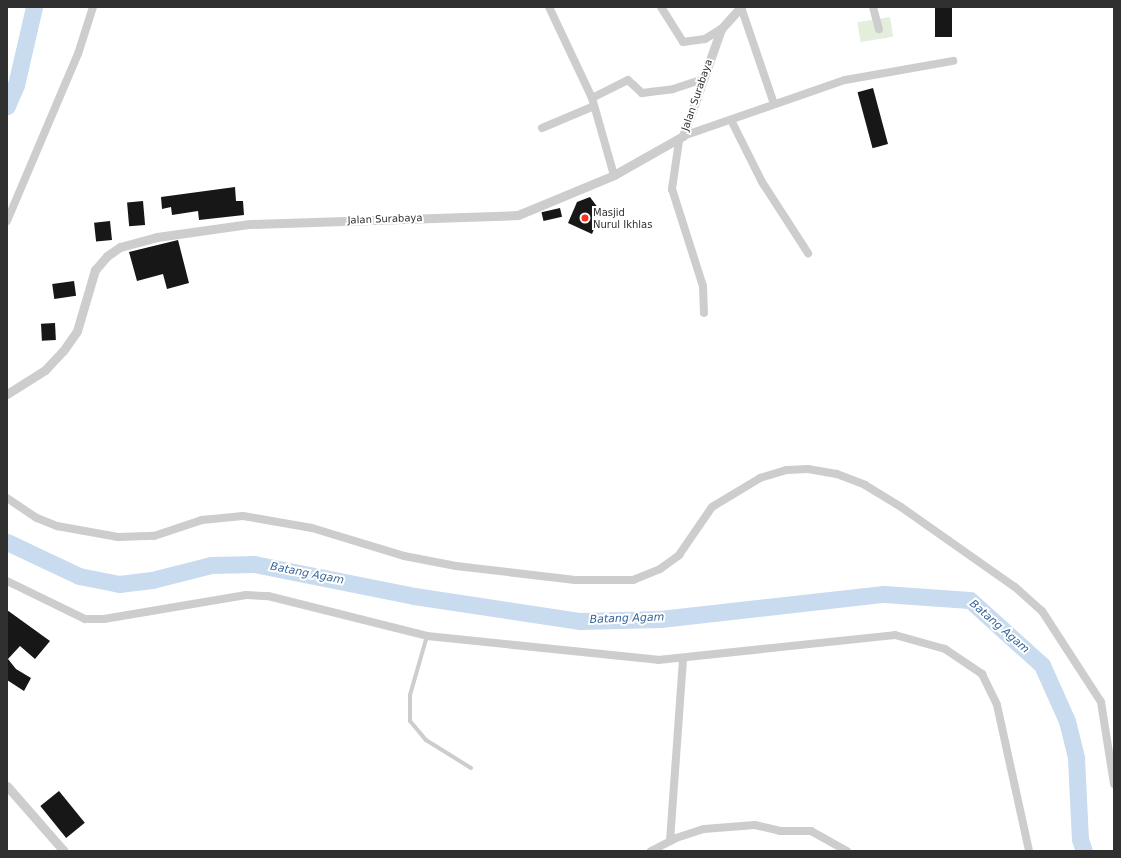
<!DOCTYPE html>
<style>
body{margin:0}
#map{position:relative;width:1121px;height:858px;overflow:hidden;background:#fff;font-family:"DejaVu Sans",sans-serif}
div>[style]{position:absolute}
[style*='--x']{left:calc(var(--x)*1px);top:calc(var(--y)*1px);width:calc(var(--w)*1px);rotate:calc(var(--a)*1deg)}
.green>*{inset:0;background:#e4eedd;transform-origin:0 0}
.river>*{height:17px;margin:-8.5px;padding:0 8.5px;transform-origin:8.5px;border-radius:8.5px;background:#c8dbef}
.building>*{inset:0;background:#171717;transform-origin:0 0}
.service>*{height:4px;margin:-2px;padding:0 2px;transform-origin:2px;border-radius:2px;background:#cdcdcd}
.minor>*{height:8px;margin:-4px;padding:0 4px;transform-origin:4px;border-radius:4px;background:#cdcdcd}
.tertiary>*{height:9px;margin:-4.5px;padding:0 4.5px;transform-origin:4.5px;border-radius:4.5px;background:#cdcdcd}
.dots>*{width:11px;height:11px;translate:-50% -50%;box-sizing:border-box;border:2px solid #fff;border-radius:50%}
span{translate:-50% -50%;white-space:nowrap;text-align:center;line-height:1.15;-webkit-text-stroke:4px #fff;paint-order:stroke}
.street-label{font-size:10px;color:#303030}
.poi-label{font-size:10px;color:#303030}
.left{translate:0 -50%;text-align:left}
.water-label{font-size:11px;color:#36669b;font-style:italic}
.frame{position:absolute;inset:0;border:8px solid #303030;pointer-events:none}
</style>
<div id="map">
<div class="green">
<i style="left:890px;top:17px;width:20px;height:33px;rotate:81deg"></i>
</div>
<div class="river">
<i style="--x:7;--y:106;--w:23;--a:-67"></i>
<i style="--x:16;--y:85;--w:80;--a:-77"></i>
<i style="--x:7;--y:542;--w:80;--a:25.3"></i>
<i style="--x:79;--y:576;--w:41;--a:11.3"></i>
<i style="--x:119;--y:584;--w:33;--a:-7"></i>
<i style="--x:152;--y:580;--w:61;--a:-14.3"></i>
<i style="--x:211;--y:565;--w:43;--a:-1.3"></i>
<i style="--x:254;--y:564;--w:163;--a:11.3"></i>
<i style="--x:414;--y:596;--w:168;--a:8.6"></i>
<i style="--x:580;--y:621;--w:80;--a:-1.4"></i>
<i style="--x:660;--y:619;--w:225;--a:-6.4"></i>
<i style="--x:884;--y:594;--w:86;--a:4"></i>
<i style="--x:970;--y:600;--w:97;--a:42.1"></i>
<i style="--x:1042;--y:665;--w:61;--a:65.9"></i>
<i style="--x:1067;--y:721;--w:38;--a:76"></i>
<i style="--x:1076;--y:758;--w:81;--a:87.2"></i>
<i style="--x:1080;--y:839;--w:13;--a:72"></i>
</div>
<div class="building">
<i style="left:935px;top:7px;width:17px;height:30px"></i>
<i style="left:873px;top:88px;width:58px;height:16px;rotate:75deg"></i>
<i style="clip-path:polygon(235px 187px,236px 201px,243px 201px,244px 215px,199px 220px,198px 211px,172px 215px,171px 207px,162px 209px,161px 197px)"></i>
<i style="clip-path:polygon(590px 197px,601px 212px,592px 234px,568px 223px,577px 202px)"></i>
<i style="left:143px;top:201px;width:24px;height:16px;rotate:85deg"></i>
<i style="left:560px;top:208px;width:9px;height:19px;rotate:77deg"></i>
<i style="left:110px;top:221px;width:19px;height:16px;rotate:84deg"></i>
<i style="clip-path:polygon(178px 240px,189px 283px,167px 289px,163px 274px,137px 281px,129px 252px)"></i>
<i style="left:74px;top:281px;width:15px;height:22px;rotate:82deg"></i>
<i style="left:55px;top:323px;width:17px;height:14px;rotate:87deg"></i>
<i style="clip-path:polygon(7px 610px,50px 641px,35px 659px,20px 646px,8px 659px,16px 669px,31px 678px,24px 691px,7px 680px)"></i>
<i style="left:59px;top:791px;width:41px;height:24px;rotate:51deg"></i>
</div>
<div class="service">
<i style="--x:427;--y:636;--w:61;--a:106.1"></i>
<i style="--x:410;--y:695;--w:26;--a:90"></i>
<i style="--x:410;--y:721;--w:25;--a:50"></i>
<i style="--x:426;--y:740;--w:53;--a:31.9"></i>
</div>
<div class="minor">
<i style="--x:549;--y:7;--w:101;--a:64.7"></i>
<i style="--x:592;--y:98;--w:80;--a:74.1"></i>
<i style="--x:661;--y:7;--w:41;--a:57.8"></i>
<i style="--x:683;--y:42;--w:22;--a:-8"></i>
<i style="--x:705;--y:39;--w:19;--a:-32"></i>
<i style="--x:741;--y:7;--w:102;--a:71.2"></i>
<i style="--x:873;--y:7;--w:23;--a:75"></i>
<i style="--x:592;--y:98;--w:40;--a:-26.6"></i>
<i style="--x:628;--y:80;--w:19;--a:43"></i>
<i style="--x:642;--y:93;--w:31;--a:-7"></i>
<i style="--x:673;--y:89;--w:29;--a:-18"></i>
<i style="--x:731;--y:120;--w:69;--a:63.4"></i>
<i style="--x:762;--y:182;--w:85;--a:57.1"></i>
<i style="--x:542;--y:128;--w:56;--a:-22.9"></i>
<i style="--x:683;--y:136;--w:171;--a:-19.1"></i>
<i style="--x:845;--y:80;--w:110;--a:-10"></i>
<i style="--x:679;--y:141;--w:49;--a:98.3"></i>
<i style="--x:672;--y:189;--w:102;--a:72.3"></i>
<i style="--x:703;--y:286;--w:27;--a:88"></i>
<i style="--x:7;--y:221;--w:181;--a:-67"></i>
<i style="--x:78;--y:54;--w:49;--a:-72.3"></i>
<i style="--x:7;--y:498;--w:36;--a:34"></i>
<i style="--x:37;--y:518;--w:22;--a:22"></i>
<i style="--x:57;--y:526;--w:62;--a:10.2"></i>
<i style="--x:118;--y:537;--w:36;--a:-2"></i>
<i style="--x:154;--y:536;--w:51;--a:-18.4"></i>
<i style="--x:202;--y:520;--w:41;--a:-5.6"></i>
<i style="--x:243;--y:516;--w:70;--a:9.9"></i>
<i style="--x:312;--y:528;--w:96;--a:16.9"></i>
<i style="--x:404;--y:556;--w:53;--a:10.9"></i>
<i style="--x:456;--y:566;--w:120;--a:6.7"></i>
<i style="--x:575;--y:580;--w:58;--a:0"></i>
<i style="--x:633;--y:580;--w:29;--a:-22"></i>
<i style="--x:660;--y:569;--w:24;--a:-36"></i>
<i style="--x:679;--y:555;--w:58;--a:-55.5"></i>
<i style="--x:712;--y:507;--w:56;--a:-31.1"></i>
<i style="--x:760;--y:478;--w:28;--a:-17"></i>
<i style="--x:787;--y:470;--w:21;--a:-3"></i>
<i style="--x:808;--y:469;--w:29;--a:10"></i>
<i style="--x:837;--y:474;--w:30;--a:21"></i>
<i style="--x:865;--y:485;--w:42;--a:31.4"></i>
<i style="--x:901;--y:507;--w:139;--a:35.1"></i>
<i style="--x:1015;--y:587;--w:36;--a:42"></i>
<i style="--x:1042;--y:611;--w:108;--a:57"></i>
<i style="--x:1101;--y:702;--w:83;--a:81"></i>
<i style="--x:7;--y:581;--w:87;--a:26"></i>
<i style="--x:85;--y:619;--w:19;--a:0"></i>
<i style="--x:104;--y:619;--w:144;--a:-9.6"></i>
<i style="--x:246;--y:595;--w:22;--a:3"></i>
<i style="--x:268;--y:596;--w:164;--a:14.1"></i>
<i style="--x:427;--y:636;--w:232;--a:5.9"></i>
<i style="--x:658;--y:660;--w:238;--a:-6"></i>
<i style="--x:895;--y:635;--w:52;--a:15.6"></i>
<i style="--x:945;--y:649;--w:45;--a:34"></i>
<i style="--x:982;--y:674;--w:34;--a:64"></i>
<i style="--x:997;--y:705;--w:149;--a:77.6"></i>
<i style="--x:670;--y:841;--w:183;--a:-85.9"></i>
<i style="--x:651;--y:851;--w:28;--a:-27"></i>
<i style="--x:676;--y:838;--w:29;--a:-18"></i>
<i style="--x:704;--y:829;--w:51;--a:-4.5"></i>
<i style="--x:755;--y:825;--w:26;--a:13"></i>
<i style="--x:780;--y:831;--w:31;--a:0"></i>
<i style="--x:811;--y:831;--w:41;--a:29.1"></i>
</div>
<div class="tertiary">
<i style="--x:7;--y:394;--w:45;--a:-32.3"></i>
<i style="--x:45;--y:370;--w:26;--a:-47"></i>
<i style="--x:63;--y:351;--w:24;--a:-55"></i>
<i style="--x:77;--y:331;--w:64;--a:-73.6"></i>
<i style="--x:95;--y:270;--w:18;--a:-49"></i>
<i style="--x:107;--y:256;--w:16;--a:-35"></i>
<i style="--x:120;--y:247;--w:38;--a:-15"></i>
<i style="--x:157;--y:237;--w:94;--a:-8"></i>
<i style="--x:250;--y:224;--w:268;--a:-1.9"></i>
<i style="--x:518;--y:215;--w:104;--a:-22.6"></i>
<i style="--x:614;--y:175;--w:79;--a:-29.5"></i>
<i style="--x:683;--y:136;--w:114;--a:-70.4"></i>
<i style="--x:721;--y:29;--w:30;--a:-48"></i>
<i style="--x:7;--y:786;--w:86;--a:48.8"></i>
</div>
<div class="dots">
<i style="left:585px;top:218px;background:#f53325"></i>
</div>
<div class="street-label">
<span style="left:697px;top:95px;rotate:-71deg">Jalan Surabaya</span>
<span style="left:385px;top:219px;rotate:-2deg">Jalan Surabaya</span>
</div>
<div class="poi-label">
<span class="left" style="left:593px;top:218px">Masjid<br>Nurul Ikhlas</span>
</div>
<div class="water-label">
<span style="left:307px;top:574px;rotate:11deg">Batang Agam</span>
<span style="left:627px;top:619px;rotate:-2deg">Batang Agam</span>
<span style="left:999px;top:627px;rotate:41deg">Batang Agam</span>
</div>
<div class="frame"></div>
</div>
